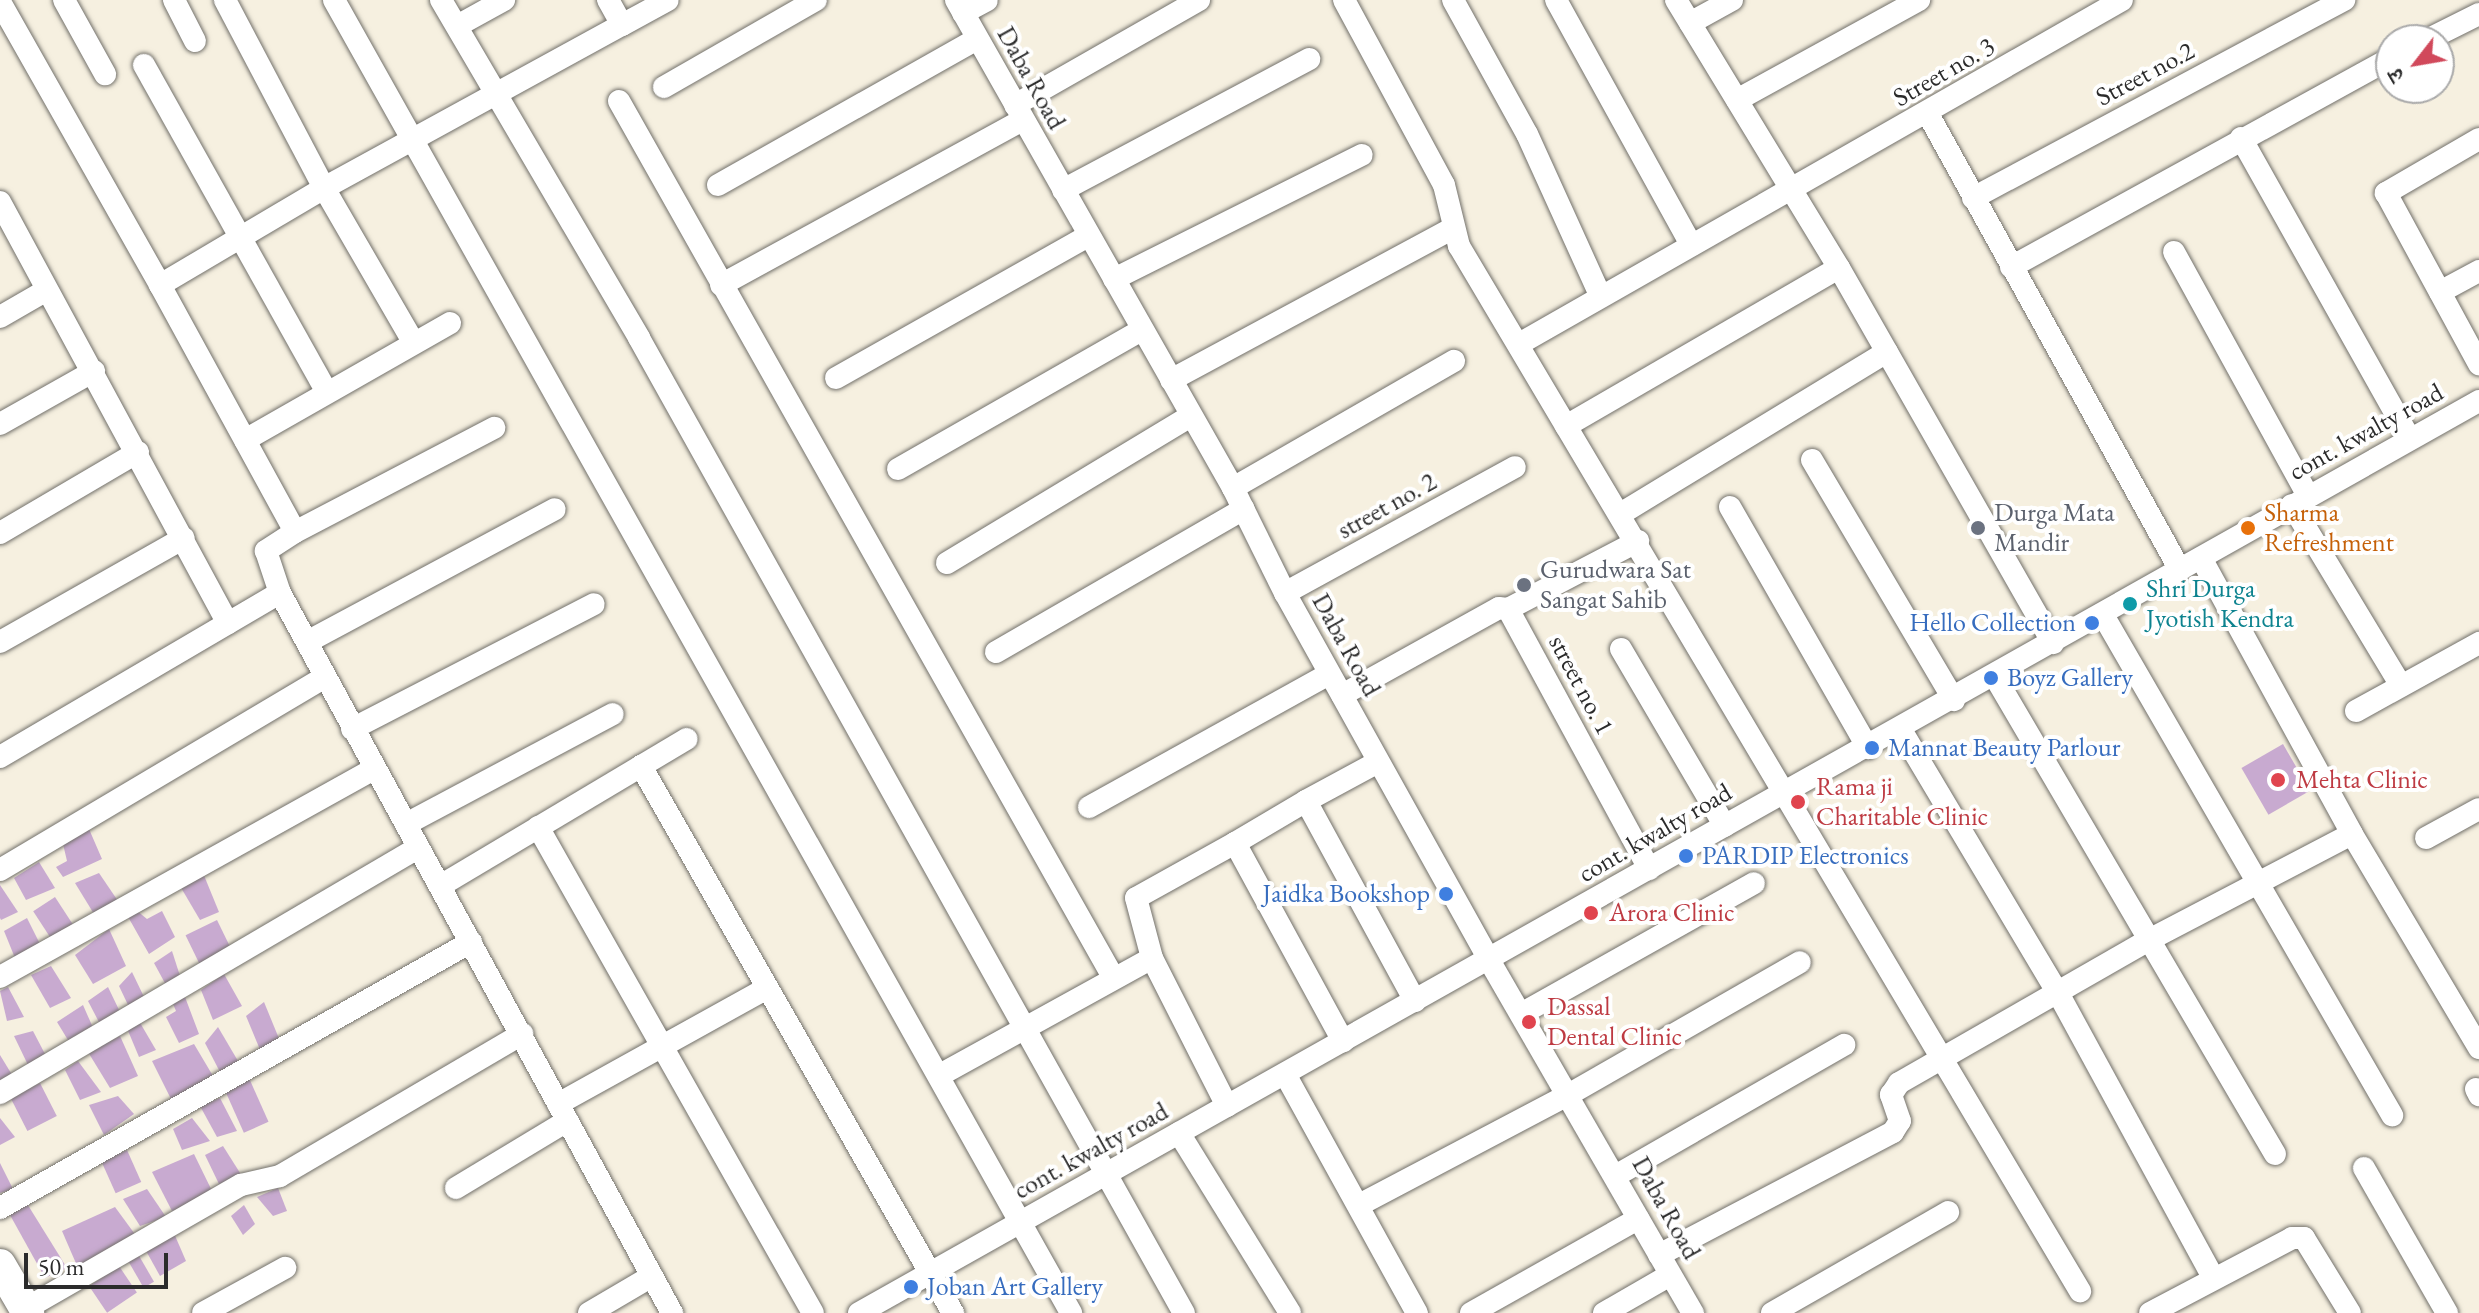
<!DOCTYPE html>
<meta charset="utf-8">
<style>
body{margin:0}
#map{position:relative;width:2479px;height:1313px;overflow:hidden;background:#f6f0e0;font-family:"EB Garamond","Noto Serif Devanagari",serif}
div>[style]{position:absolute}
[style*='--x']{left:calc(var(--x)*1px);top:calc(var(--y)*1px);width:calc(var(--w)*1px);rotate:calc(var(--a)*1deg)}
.building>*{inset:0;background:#c8aad0;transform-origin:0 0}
.roads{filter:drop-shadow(0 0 2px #72706a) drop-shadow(0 0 2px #72706a)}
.street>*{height:22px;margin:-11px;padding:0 11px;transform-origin:11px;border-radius:11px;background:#fff}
.secondary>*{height:32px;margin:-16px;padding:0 16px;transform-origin:16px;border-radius:16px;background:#fff}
.dots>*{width:22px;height:22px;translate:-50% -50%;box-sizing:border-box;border:4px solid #fff;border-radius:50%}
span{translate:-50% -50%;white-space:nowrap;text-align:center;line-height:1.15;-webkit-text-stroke:8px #fff;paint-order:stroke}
.street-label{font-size:26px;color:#2b2b2b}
.worship-label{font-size:26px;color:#5b616d}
.left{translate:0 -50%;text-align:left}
.food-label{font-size:26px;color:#c56008}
.culture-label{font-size:26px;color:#0d838f}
.shop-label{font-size:26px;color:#366cbe}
.right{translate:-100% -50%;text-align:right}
.health-label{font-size:26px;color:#be3a42}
.north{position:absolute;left:2375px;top:24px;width:80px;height:80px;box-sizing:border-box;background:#fff;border:2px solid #aaa;border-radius:50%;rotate:239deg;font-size:22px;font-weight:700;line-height:32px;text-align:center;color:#2b2b2b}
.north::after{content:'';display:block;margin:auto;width:28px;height:36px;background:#d1495b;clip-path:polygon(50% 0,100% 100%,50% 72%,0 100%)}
.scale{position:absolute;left:24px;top:1253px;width:144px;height:36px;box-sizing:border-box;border:4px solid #2b2b2b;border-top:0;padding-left:10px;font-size:24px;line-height:28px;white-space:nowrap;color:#2b2b2b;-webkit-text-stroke:6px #fff;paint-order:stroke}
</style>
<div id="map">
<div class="building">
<i style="left:2283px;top:744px;width:54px;height:48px;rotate:60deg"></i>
<i style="clip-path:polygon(89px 829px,102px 859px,63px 877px,56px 867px,67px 861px,63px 844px)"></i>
<i style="clip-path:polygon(39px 862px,55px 888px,26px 900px,14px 878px)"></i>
<i style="clip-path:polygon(99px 873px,118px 901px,94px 914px,75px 883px)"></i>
<i style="clip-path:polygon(203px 873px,219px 912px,200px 920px,180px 886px)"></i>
<i style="clip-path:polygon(0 885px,18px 912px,1px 920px,0 918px)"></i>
<i style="left:55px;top:897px;width:38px;height:26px;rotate:57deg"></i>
<i style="clip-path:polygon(136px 910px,147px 919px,162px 911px,175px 937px,149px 954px,127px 915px)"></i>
<i style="clip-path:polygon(27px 918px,42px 948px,15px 958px,4px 931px)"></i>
<i style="left:217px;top:920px;width:32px;height:35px;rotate:64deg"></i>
<i style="clip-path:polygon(109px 929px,126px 966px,93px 984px,75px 955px)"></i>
<i style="clip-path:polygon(172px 951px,181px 979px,166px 985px,154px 963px)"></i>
<i style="clip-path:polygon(51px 966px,71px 998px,50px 1008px,31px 975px)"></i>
<i style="clip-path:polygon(132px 972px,145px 999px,129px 1007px,119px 986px)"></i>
<i style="clip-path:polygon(224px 974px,242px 1006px,213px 1020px,201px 990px)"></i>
<i style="clip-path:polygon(8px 987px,24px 1017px,7px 1021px,0 991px)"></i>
<i style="clip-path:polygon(108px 987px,121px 1014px,101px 1026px,88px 1001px)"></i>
<i style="clip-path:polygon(185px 997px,199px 1034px,179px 1043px,166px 1017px,176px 1011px,173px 1004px)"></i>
<i style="clip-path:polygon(264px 1002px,280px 1041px,261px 1052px,246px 1016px)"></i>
<i style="clip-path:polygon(83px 1005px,94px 1030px,71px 1045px,57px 1022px)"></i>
<i style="clip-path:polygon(139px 1021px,156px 1050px,139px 1057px,126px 1026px)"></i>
<i style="clip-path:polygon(218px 1027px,238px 1061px,221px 1074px,205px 1043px)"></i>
<i style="clip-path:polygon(33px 1031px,45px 1054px,28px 1065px,14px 1036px)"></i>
<i style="clip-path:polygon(120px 1036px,138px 1076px,110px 1088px,88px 1052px)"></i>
<i style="clip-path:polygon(194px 1044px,216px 1081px,173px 1103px,152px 1061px)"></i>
<i style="clip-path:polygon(0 1055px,14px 1078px,0 1084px)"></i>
<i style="clip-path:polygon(78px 1061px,101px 1092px,80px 1100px,65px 1070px)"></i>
<i style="left:249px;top:1078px;width:48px;height:27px;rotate:66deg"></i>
<i style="left:40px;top:1083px;width:37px;height:33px;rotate:63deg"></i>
<i style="clip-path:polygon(118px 1096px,134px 1114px,104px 1135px,89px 1105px)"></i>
<i style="clip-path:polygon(220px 1098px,237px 1131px,217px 1137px,200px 1106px)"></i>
<i style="clip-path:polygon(0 1118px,15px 1137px,0 1145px)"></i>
<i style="clip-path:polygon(192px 1118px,210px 1141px,182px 1150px,173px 1129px)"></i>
<i style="clip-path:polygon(223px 1146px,242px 1176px,219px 1184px,205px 1155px)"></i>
<i style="left:127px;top:1150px;width:35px;height:28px;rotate:66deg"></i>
<i style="clip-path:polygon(194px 1154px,214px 1195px,172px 1211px,152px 1172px)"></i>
<i style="clip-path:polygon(0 1163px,13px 1189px,0 1193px)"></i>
<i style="clip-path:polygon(278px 1188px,287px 1211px,273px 1216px,257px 1197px)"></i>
<i style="clip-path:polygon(147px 1189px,166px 1217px,140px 1226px,123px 1199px)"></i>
<i style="clip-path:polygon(26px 1202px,67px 1268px,45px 1278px,10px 1215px)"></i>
<i style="clip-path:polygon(244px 1205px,255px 1224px,243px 1235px,231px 1216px)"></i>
<i style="clip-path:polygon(115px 1207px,137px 1237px,78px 1268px,62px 1231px)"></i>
<i style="clip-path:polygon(173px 1231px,186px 1261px,160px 1276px,145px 1249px)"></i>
<i style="left:138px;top:1254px;width:32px;height:12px;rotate:60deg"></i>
<i style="left:119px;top:1266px;width:32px;height:36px;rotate:56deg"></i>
</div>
<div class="roads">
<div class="street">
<i style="--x:64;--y:0;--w:85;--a:61"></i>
<i style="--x:174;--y:0;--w:46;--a:62.9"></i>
<i style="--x:225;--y:0;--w:212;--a:62.2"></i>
<i style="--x:324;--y:188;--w:179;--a:59.9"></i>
<i style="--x:334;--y:0;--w:1506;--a:60.69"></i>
<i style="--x:441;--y:0;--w:392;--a:59.6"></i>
<i style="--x:639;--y:338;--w:1117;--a:60.8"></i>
<i style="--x:956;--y:0;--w:561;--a:60.42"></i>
<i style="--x:1233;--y:488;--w:117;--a:63.7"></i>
<i style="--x:1285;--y:593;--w:420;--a:60.9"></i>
<i style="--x:1489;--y:960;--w:408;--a:60"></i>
<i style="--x:1344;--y:0;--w:210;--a:61.6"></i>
<i style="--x:1444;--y:185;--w:63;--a:76.2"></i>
<i style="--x:1459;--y:246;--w:1216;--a:59.28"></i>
<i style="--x:1453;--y:0;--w:153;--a:61.1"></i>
<i style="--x:1527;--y:134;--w:177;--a:65.6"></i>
<i style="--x:1556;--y:0;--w:280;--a:61.1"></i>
<i style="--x:1676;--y:0;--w:314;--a:58.7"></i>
<i style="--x:0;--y:2;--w:325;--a:60.5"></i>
<i style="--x:160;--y:285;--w:191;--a:-30.6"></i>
<i style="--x:324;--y:188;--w:340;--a:-28.7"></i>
<i style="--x:622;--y:25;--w:29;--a:-119"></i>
<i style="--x:963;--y:13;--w:27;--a:-28"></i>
<i style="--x:1690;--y:23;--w:48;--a:-28.7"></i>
<i style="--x:622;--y:25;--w:52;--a:-28.5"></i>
<i style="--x:457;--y:26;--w:54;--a:-29"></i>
<i style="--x:2427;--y:40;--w:58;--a:-26.6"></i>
<i style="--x:144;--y:65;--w:373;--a:60.8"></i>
<i style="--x:664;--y:87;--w:175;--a:-29.8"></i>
<i style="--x:1737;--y:100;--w:208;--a:-28.8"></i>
<i style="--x:619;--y:101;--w:1006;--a:60.58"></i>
<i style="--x:1015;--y:105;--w:212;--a:-29.7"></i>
<i style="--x:1928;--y:114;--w:521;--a:61.07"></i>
<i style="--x:2241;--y:138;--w:345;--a:60.7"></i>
<i style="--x:2479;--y:139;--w:108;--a:149.9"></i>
<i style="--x:2386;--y:193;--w:195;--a:61.5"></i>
<i style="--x:718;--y:185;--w:297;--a:-29.4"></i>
<i style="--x:1063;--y:190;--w:279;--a:-28"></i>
<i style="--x:1973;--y:198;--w:421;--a:-28.1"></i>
<i style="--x:0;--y:202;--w:479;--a:61.6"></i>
<i style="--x:2174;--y:252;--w:278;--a:61.2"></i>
<i style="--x:2011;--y:267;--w:434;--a:-28.8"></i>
<i style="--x:1114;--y:279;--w:277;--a:-26.6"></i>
<i style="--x:160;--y:285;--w:281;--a:61.3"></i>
<i style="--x:295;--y:532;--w:35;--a:147"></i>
<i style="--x:266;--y:551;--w:44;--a:71.6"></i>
<i style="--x:280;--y:593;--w:820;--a:61.43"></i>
<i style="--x:721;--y:285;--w:343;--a:-28.7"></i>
<i style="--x:2440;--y:292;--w:44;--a:-28.3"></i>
<i style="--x:0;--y:317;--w:54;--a:-29.9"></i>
<i style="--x:1519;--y:344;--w:694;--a:-29.7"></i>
<i style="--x:836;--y:378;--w:289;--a:-29.4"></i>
<i style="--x:1171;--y:380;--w:319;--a:-28.3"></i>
<i style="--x:0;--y:424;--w:108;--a:-29.4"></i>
<i style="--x:1566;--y:426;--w:315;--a:-30.1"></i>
<i style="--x:1839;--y:268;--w:432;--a:60.3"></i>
<i style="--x:245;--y:440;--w:236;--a:-29.7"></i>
<i style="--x:1812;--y:460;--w:279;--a:59.4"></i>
<i style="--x:898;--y:469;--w:281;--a:-29.7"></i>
<i style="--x:1233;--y:488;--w:255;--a:-29.9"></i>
<i style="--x:2292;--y:505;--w:211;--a:58.9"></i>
<i style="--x:1730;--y:507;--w:278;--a:60.2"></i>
<i style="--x:1622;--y:513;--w:310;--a:-31.3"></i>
<i style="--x:295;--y:532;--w:225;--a:-27.6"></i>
<i style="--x:0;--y:533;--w:160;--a:-30.4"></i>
<i style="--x:2201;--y:558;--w:315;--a:61.3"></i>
<i style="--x:2352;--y:834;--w:249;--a:59.3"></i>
<i style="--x:947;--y:563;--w:285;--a:-31.1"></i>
<i style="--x:1285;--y:593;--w:262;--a:-28.7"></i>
<i style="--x:1508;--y:609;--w:147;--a:-27.6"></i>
<i style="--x:2103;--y:615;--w:578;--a:59.97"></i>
<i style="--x:0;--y:642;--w:211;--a:-29.5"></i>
<i style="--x:307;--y:642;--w:281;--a:-28.2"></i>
<i style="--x:1621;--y:649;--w:205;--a:59.6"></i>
<i style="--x:996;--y:652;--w:286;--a:-30"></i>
<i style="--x:1995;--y:677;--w:553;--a:59.59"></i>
<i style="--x:1342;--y:695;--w:179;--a:-29"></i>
<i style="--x:1499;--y:608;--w:9;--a:6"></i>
<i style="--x:1508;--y:609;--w:296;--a:61.5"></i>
<i style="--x:2356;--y:711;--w:141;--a:-28.9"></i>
<i style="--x:352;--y:729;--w:272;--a:-27.3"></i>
<i style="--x:1901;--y:730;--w:306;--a:59.2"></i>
<i style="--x:2058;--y:993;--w:324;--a:61.4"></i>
<i style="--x:0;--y:757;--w:324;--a:-30.4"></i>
<i style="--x:1378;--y:762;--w:82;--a:151.6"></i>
<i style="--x:1306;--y:801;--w:228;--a:61.4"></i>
<i style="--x:641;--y:766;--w:630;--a:60.3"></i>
<i style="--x:1306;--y:801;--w:82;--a:149.4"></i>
<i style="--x:1235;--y:843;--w:226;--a:61.4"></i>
<i style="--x:1089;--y:807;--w:274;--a:-29"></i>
<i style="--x:406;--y:824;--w:234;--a:-28"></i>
<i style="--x:538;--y:827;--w:558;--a:60.5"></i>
<i style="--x:2426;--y:838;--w:60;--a:-28.7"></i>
<i style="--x:0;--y:870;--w:376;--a:-30.7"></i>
<i style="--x:440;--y:886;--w:287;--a:-30.8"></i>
<i style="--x:0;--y:977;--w:426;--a:-29.1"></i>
<i style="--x:1521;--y:1014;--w:267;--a:-29.3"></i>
<i style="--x:1285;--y:1074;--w:273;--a:61.1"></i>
<i style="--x:940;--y:1075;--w:242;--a:-28.9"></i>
<i style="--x:2476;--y:1089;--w:7;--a:63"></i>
<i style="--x:0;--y:1093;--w:485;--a:-30.4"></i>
<i style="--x:558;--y:1104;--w:239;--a:-29"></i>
<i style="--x:1227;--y:1106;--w:166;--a:-116.9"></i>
<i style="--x:1152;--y:958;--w:62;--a:-104.9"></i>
<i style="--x:1136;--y:898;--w:113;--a:-29.1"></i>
<i style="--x:1179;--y:1133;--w:211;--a:58.3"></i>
<i style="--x:2364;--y:1168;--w:167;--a:60.2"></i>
<i style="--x:1617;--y:1175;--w:262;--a:-29.8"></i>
<i style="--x:456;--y:1188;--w:130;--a:-31.1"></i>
<i style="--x:1361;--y:1204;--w:234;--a:-27.8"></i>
<i style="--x:1568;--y:1095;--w:267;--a:-29.8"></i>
<i style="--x:0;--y:1208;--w:541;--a:-29.46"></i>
<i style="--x:1659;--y:1255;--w:264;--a:-27.7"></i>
<i style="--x:1893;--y:1132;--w:13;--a:-58"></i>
<i style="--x:1900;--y:1121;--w:28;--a:-109"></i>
<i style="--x:1891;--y:1095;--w:14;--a:-56"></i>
<i style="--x:1899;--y:1083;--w:286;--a:-29.8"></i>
<i style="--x:2147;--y:941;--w:231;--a:-27.6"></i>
<i style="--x:25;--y:1309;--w:249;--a:-29.9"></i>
<i style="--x:241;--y:1185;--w:40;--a:-13"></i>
<i style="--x:280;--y:1176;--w:281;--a:-30.4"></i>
<i style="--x:203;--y:1313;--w:94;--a:-28.8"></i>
<i style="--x:589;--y:1313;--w:73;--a:-30.4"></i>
<i style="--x:859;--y:1313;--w:1859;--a:-29.38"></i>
<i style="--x:1471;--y:1313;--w:192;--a:-29.4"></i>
<i style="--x:1604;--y:1313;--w:76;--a:-29.9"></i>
<i style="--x:1772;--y:1313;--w:203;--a:-29.8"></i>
<i style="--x:2150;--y:1313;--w:161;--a:-27.8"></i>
<i style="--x:2292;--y:1238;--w:12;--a:0"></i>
<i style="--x:2304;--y:1238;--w:88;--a:58.5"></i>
</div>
<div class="secondary">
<i style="--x:0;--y:1265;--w:56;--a:59.7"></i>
</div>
</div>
<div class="dots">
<i style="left:1978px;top:528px;background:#6b7280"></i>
<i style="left:2248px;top:528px;background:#e8710a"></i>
<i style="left:1524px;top:585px;background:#6b7280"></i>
<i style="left:2130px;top:604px;background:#0f9aa8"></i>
<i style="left:2092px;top:623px;background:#3f7fe0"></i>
<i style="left:1991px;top:678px;background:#3f7fe0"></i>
<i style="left:1872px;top:748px;background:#3f7fe0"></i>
<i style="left:2278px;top:780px;background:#e0444e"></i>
<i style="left:1798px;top:802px;background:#e0444e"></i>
<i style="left:1686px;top:856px;background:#3f7fe0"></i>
<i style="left:1446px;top:894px;background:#3f7fe0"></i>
<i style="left:1591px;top:913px;background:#e0444e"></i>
<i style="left:1529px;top:1022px;background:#e0444e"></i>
<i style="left:911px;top:1287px;background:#3f7fe0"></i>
</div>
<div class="street-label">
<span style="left:1944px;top:72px;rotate:-30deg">Street no. 3</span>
<span style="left:2145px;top:74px;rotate:-28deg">Street no.2</span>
<span style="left:1031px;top:78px;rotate:61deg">Daba Road</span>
<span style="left:2366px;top:432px;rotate:-29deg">cont. kwalty road</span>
<span style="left:1387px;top:506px;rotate:-29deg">street no. 2</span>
<span style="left:1346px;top:645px;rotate:61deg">Daba Road</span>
<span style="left:1581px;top:685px;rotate:62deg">street no. 1</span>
<span style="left:1655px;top:833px;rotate:-30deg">cont. kwalty road</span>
<span style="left:1091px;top:1151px;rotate:-29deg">cont. kwalty road</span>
<span style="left:1666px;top:1208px;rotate:61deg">Daba Road</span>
</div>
<div class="worship-label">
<span class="left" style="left:1994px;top:528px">Durga Mata<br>Mandir</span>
<span class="left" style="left:1540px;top:585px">Gurudwara Sat<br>Sangat Sahib</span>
</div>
<div class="food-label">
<span class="left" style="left:2264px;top:528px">Sharma<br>Refreshment</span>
</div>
<div class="culture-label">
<span class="left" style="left:2146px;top:604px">Shri Durga<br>Jyotish Kendra</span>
</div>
<div class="shop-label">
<span class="right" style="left:2076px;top:623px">Hello Collection</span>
<span class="left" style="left:2007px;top:678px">Boyz Gallery</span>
<span class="left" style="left:1888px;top:748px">Mannat Beauty Parlour</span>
<span class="left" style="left:1702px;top:856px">PARDIP Electronics</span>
<span class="right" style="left:1430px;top:894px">Jaidka Bookshop</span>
<span class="left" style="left:927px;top:1287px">Joban Art Gallery</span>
</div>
<div class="health-label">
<span class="left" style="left:2296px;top:780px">Mehta Clinic</span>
<span class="left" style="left:1816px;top:802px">Rama ji<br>Charitable Clinic</span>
<span class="left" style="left:1609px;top:913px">Arora Clinic</span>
<span class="left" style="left:1547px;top:1022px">Dassal<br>Dental Clinic</span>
</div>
<div class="north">उ</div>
<div class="scale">50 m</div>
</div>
